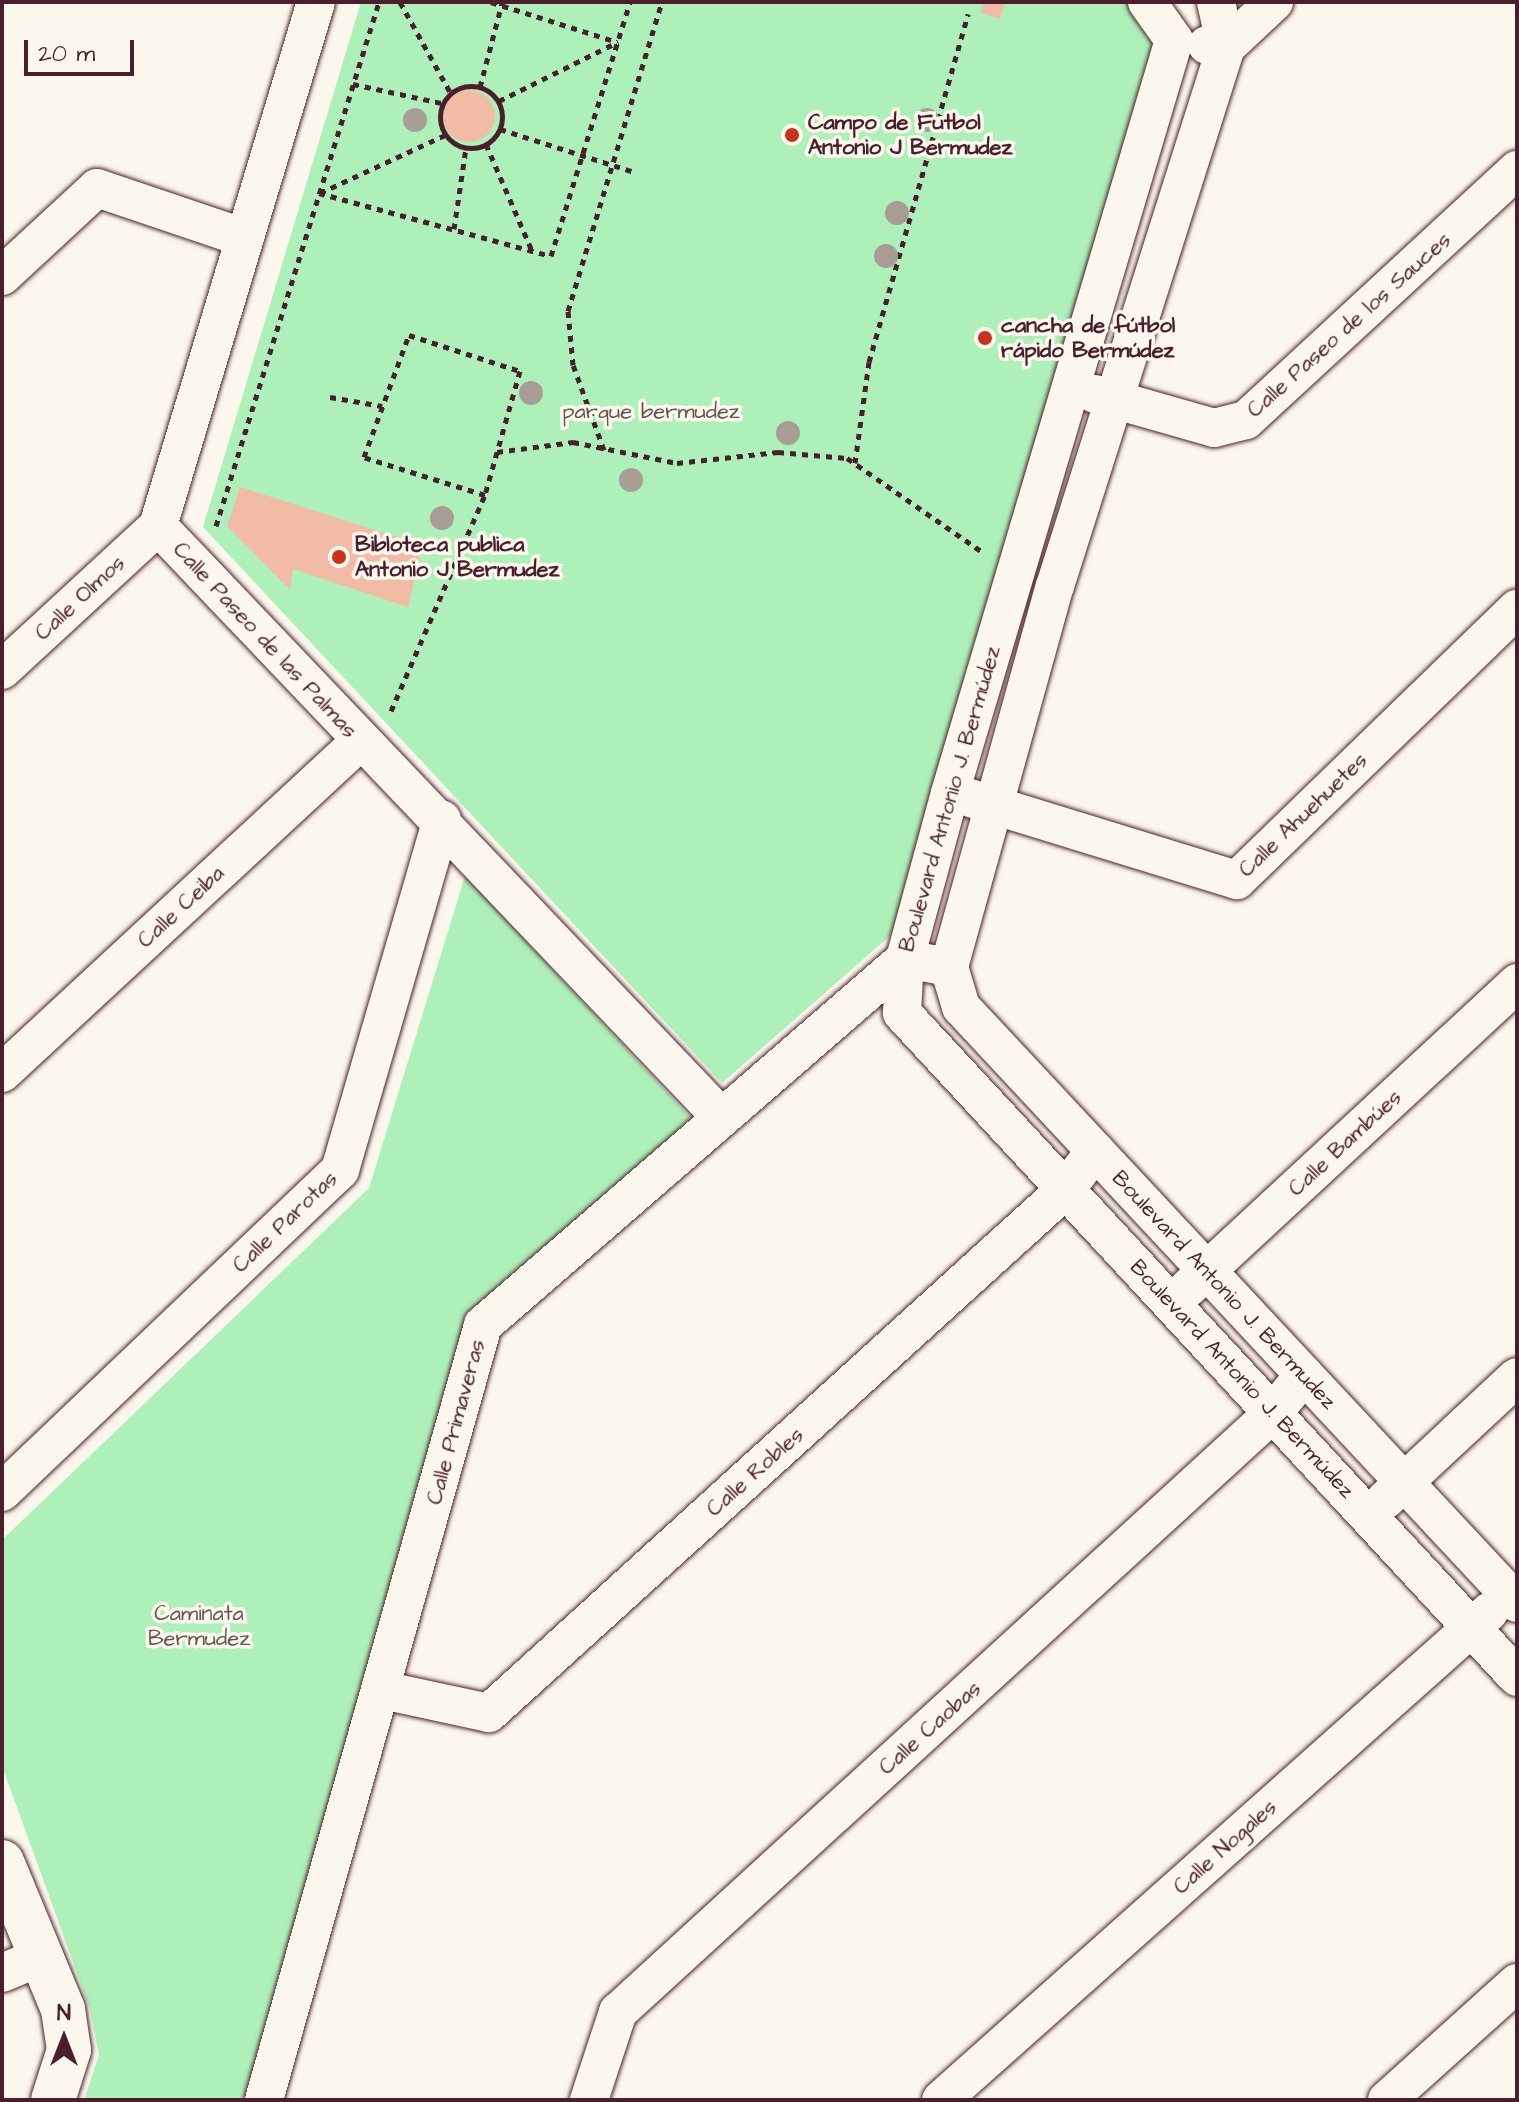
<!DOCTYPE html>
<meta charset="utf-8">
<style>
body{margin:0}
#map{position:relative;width:1519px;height:2102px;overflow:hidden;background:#fbf7ec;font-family:"Architects Daughter",sans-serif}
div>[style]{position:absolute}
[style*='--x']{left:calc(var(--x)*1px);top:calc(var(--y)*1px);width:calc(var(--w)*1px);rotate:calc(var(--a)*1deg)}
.green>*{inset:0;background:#aef0b9}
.building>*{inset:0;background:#f1bba5}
.round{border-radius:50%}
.path>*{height:5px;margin-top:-2.5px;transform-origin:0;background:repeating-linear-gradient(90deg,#4a1f2b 0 6px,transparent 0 12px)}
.path>.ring{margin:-2.5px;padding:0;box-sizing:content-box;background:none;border:5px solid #4a1f2b;border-radius:50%}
.roads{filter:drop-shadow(0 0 2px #4a1f2b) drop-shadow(0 0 2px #4a1f2b)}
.street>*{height:38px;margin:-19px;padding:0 19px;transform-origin:19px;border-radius:19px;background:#fbf7ec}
.secondary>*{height:44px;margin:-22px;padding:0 22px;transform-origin:22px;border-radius:22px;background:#fbf7ec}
.trees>*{width:24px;height:24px;margin:-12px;border-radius:50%;background:#a79d95}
.dots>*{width:22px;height:22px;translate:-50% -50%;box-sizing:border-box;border:4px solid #fbf7ec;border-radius:50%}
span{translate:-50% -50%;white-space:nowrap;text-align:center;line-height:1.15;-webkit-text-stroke:7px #fbf7ec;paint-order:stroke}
.poi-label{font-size:22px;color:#4a1f2b;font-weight:700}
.left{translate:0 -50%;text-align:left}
.street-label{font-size:22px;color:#4a1f2b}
.park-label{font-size:22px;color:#63534e}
.frame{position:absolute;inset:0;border:4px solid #4a1f2b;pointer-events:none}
.north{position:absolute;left:24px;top:1998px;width:80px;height:80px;-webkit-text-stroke:6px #fbf7ec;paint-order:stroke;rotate:0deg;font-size:22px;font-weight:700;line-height:32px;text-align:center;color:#4a1f2b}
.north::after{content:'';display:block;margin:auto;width:28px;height:36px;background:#4a1f2b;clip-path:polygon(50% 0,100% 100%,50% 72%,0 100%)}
.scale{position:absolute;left:24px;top:40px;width:110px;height:36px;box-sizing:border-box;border:4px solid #4a1f2b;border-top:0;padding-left:10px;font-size:24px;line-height:28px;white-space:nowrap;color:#4a1f2b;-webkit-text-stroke:6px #fbf7ec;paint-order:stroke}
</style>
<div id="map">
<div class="green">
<i style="clip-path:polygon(361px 2px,1132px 2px,1176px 52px,916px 913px,722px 1083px,203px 527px)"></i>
<i style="clip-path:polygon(465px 876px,691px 1118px,500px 1303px,266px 2100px,84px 2100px,99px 2055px,90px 2009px,2px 1766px,2px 1540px,369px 1188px)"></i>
</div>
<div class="building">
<i style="clip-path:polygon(984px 2px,1005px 2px,1000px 19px,981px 13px)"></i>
<i class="round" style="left:443px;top:90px;width:52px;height:52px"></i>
<i style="clip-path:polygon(240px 487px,422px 545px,408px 607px,293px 569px,290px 590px,227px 526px)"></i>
</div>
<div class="path">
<i style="--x:400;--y:2;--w:103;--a:60.9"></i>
<i style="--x:491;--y:2;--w:132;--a:17.6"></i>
<i style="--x:353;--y:84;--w:91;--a:12.1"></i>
<i class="ring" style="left:440px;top:86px;width:57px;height:57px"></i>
<i style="--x:480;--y:87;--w:87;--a:-75.3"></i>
<i style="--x:499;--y:101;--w:133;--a:-26.4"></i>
<i style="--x:500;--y:129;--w:139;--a:17.7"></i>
<i style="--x:486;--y:144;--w:116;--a:66.7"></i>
<i style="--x:319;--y:193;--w:240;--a:15.2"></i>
<i style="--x:551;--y:256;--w:266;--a:-72.7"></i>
<i style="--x:320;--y:193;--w:138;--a:-24.9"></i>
<i style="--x:454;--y:229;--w:82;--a:-81.6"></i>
<i style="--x:409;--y:335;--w:117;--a:18"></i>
<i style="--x:520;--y:371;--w:129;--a:105.8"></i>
<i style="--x:485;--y:495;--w:127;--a:-162.6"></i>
<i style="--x:364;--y:457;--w:130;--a:-69.8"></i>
<i style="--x:330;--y:397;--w:53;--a:9.8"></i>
<i style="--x:604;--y:450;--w:90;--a:-110"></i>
<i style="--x:573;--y:365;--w:54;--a:-95.3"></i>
<i style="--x:568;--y:311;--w:323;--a:-73.1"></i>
<i style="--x:497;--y:452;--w:77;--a:-7.5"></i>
<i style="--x:573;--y:442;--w:106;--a:11.4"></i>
<i style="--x:677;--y:463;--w:102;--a:-6.2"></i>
<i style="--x:778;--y:452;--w:69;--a:5"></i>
<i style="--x:847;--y:458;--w:165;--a:34.8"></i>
<i style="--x:855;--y:463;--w:102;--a:-82.1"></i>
<i style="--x:869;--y:362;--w:362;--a:-74.1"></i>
<i style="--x:216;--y:526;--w:549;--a:-72.72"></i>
<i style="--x:391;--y:711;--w:236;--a:-66.5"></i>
</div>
<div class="roads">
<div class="street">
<i style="--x:1147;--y:2;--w:47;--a:54.6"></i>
<i style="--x:1174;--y:40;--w:786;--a:106.57"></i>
<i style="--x:950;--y:793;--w:172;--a:105.2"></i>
<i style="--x:905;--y:959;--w:54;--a:93.2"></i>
<i style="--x:902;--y:1013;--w:905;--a:47.19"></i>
<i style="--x:1207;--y:45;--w:19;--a:6"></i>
<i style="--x:1226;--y:47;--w:66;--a:-43.2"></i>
<i style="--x:2;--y:276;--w:129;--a:-42.8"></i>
<i style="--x:97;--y:188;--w:156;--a:18.7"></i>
<i style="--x:1095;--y:394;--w:124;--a:15.9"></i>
<i style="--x:1214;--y:428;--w:33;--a:-14"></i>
<i style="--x:1246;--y:420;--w:369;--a:-42.7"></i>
<i style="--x:158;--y:526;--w:813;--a:46.39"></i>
<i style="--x:158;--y:526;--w:547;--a:-73.22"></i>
<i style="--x:2;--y:670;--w:212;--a:-42.7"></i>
<i style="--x:970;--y:798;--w:279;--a:17.1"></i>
<i style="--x:1237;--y:880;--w:390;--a:-44.1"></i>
<i style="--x:949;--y:967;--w:395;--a:-74.5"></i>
<i style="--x:1055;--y:586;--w:565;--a:-72.4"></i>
<i style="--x:1226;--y:47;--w:46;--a:-102.5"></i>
<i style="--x:949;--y:967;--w:42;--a:73.3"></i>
<i style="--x:961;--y:1007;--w:815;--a:46.99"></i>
<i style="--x:2;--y:1073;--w:488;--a:-42.8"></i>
<i style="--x:1188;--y:1288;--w:449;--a:-42.8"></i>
<i style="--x:2;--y:1492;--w:467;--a:-43.6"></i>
<i style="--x:340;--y:1170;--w:365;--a:-73.8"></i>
<i style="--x:1385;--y:1500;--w:180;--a:-43"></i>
<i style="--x:382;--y:1690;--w:109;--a:12.1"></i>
<i style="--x:489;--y:1713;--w:779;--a:-42.24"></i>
<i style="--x:1066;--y:1189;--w:48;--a:-52.7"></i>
<i style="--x:2;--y:1973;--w:41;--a:-22.8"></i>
<i style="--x:264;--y:2100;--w:805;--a:-74.22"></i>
<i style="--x:483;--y:1325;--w:559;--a:-40.94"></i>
<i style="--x:905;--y:959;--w:45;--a:10.3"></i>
<i style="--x:589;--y:2100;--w:93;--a:-71.8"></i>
<i style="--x:618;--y:2012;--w:888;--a:-42.44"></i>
<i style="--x:1273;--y:1413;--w:49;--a:-50.8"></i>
<i style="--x:941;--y:2100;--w:734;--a:-41.69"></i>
<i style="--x:1387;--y:2100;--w:175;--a:-42"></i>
</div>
<div class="secondary">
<i style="--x:2;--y:1862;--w:159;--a:67.5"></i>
<i style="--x:63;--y:2009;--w:41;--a:81.7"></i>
<i style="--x:69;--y:2050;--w:52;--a:107.7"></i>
</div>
</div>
<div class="trees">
<i style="left:415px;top:120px"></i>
<i style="left:927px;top:120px"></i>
<i style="left:897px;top:213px"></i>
<i style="left:886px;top:256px"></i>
<i style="left:531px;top:393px"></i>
<i style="left:788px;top:433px"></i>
<i style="left:631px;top:480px"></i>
<i style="left:442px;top:518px"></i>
</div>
<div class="dots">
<i style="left:792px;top:135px;background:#c8321e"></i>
<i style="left:985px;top:338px;background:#c8321e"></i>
<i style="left:339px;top:557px;background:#c8321e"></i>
</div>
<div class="poi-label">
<span class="left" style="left:808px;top:135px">Campo de Futbol<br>Antonio J Bermudez</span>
<span class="left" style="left:1001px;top:338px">cancha de fútbol<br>rápido Bermúdez</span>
<span class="left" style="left:355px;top:557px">Bibloteca publica<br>Antonio J Bermudez</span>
</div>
<div class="street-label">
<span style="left:1349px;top:325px;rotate:-42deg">Calle Paseo de los Sauces</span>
<span style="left:80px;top:598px;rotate:-43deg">Calle Olmos</span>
<span style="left:265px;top:640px;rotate:47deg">Calle Paseo de las Palmas</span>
<span style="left:950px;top:799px;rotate:-74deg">Boulevard Antonio J. Bermúdez</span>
<span style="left:1303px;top:815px;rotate:-44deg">Calle Ahuehuetes</span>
<span style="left:181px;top:907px;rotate:-43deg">Calle Ceiba</span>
<span style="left:1345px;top:1143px;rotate:-43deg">Calle Bambúes</span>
<span style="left:285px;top:1222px;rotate:-44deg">Calle Parotas</span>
<span style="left:1224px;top:1290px;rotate:47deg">Boulevard Antonio J. Bermudez</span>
<span style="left:1242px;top:1379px;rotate:47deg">Boulevard Antonio J. Bermúdez</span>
<span style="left:456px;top:1422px;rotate:-75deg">Calle Primaveras</span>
<span style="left:755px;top:1472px;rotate:-42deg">Calle Robles</span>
<span style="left:930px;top:1728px;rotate:-42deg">Calle Caobas</span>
<span style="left:1225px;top:1847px;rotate:-42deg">Calle Nogales</span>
</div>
<div class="park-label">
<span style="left:651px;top:412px">parque bermudez</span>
<span style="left:199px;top:1626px">Caminata<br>Bermudez</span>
</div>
<div class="frame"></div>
<div class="north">N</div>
<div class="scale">20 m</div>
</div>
